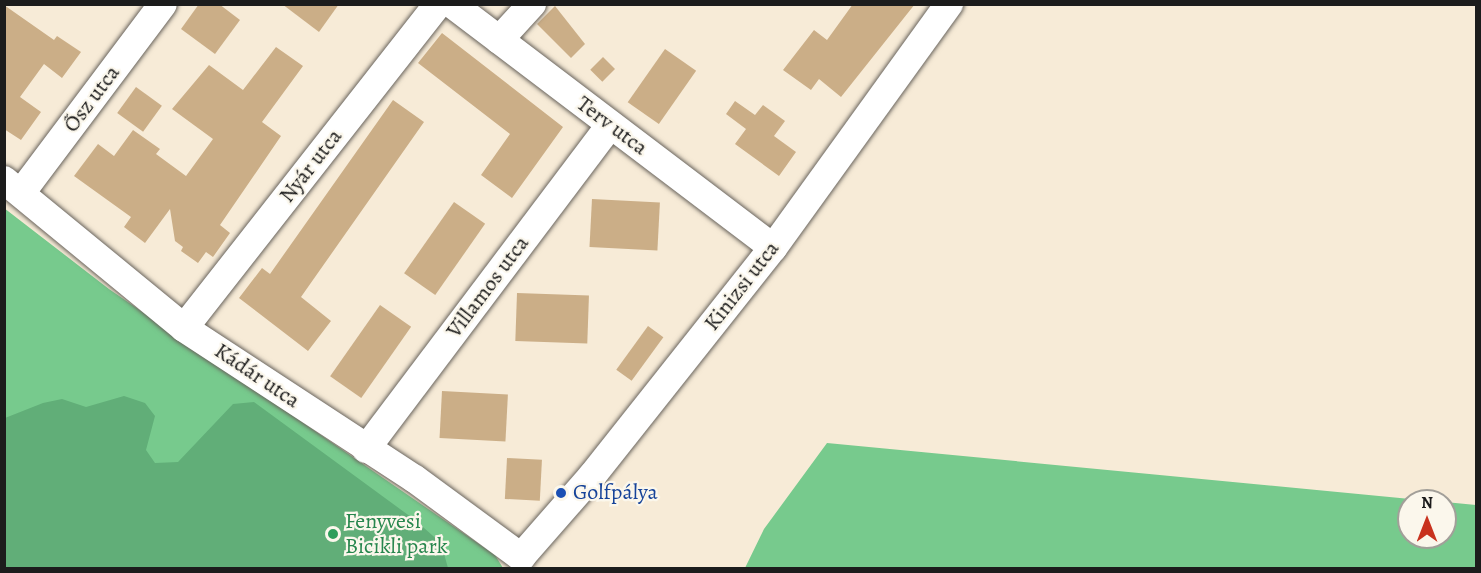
<!DOCTYPE html>
<meta charset="utf-8">
<style>
body{margin:0}
#map{position:relative;width:1481px;height:573px;overflow:hidden;background:#f7ebd7;font-family:Alegreya,serif}
div>[style]{position:absolute}
[style*='--x']{left:calc(var(--x)*1px);top:calc(var(--y)*1px);width:calc(var(--w)*1px);rotate:calc(var(--a)*1deg)}
.green>*{inset:0;background:#77ca8d}
.forest>*{inset:0;background:#61ae78}
.building>*{inset:0;background:#cbae87;transform-origin:0 0}
.roads{filter:drop-shadow(0 0 2px #69645d) drop-shadow(0 0 2px #69645d)}
.minor>*{height:28px;margin:-14px;padding:0 14px;transform-origin:14px;border-radius:14px;background:#fff}
.dots>*{width:16px;height:16px;translate:-50% -50%;box-sizing:border-box;border:3px solid #fbf7ec;border-radius:50%}
span{translate:-50% -50%;white-space:nowrap;text-align:center;line-height:1.15;-webkit-text-stroke:4.5px #fbf7ec;paint-order:stroke}
.street-label{font-size:22px;color:#1c1c1c}
.transit-label{font-size:22px;color:#164399}
.left{translate:0 -50%;text-align:left}
.leisure-label{font-size:22px;color:#27864d}
.frame{position:absolute;inset:0;border:6px solid #1c1c1c;pointer-events:none}
.north{position:absolute;left:1397px;top:489px;width:60px;height:60px;box-sizing:border-box;background:#fbf7ec;border:2px solid #a29f99;border-radius:50%;rotate:0deg;font-size:16px;font-weight:700;line-height:24px;text-align:center;color:#1c1c1c}
.north::after{content:'';display:block;margin:auto;width:21px;height:27px;background:#c8321e;clip-path:polygon(50% 0,100% 100%,50% 72%,0 100%)}
</style>
<div id="map">
<div class="green">
<i style="clip-path:polygon(4px 208px,109px 289px,495px 555px,503px 568px,5px 568px)"></i>
<i style="clip-path:polygon(827px 443px,1431px 501px,1409px 501px,1409px 537px,1445px 537px,1445px 502px,1476px 505px,1476px 568px,745px 568px,764px 529px)"></i>
</div>
<div class="forest">
<i style="clip-path:polygon(124px 396px,145px 403px,155px 416px,146px 450px,155px 463px,178px 462px,233px 404px,254px 402px,415px 520px,441px 543px,448px 568px,5px 568px,5px 418px,43px 403px,62px 399px,86px 407px)"></i>
</div>
<div class="building">
<i style="clip-path:polygon(199px 4px,219px 4px,240px 20px,215px 54px,181px 29px)"></i>
<i style="clip-path:polygon(282px 4px,339px 4px,319px 32px)"></i>
<i style="clip-path:polygon(853px 4px,915px 4px,841px 97px,819px 79px,811px 90px,783px 70px,814px 30px,827px 40px)"></i>
<i style="clip-path:polygon(4px 5px,54px 40px,57px 36px,81px 52px,62px 78px,44px 64px,20px 97px,41px 112px,21px 140px,4px 129px)"></i>
<i style="clip-path:polygon(555px 6px,585px 44px,571px 58px,537px 24px)"></i>
<i style="clip-path:polygon(442px 33px,563px 127px,512px 198px,481px 175px,510px 134px,418px 63px)"></i>
<i style="clip-path:polygon(276px 47px,303px 66px,262px 122px,281px 136px,220px 225px,230px 233px,213px 257px,206px 252px,198px 263px,181px 251px,183px 247px,175px 241px,170px 209px,145px 243px,124px 227px,131px 217px,74px 176px,98px 144px,114px 156px,133px 130px,160px 149px,156px 154px,186px 176px,213px 139px,172px 109px,209px 65px,243px 90px)"></i>
<i style="left:665px;top:49px;width:38px;height:65px;rotate:35deg"></i>
<i style="left:603px;top:57px;width:17px;height:18px;rotate:45deg"></i>
<i style="left:136px;top:87px;width:32px;height:32px;rotate:36deg"></i>
<i style="clip-path:polygon(393px 100px,424px 122px,301px 297px,331px 321px,308px 351px,239px 298px,262px 268px,270px 274px)"></i>
<i style="clip-path:polygon(735px 101px,755px 115px,763px 105px,785px 121px,774px 136px,796px 152px,779px 176px,735px 144px,746px 129px,726px 114px)"></i>
<i style="left:592px;top:199px;width:68px;height:48px;rotate:3deg"></i>
<i style="left:454px;top:202px;width:38px;height:87px;rotate:35deg"></i>
<i style="left:517px;top:293px;width:72px;height:48px;rotate:2deg"></i>
<i style="left:380px;top:305px;width:38px;height:87px;rotate:35deg"></i>
<i style="left:648px;top:326px;width:19px;height:54px;rotate:36deg"></i>
<i style="left:442px;top:391px;width:66px;height:47px;rotate:3deg"></i>
<i style="left:507px;top:458px;width:35px;height:41px;rotate:3deg"></i>
</div>
<div class="roads">
<div class="minor">
<i style="--x:452;--y:4;--w:403;--a:37.2"></i>
<i style="--x:499;--y:40;--w:49;--a:-47.5"></i>
<i style="--x:4;--y:180;--w:233;--a:39.4"></i>
<i style="--x:184;--y:328;--w:276;--a:33.2"></i>
<i style="--x:415;--y:479;--w:132;--a:36.3"></i>
<i style="--x:21;--y:193;--w:236;--a:-53.1"></i>
<i style="--x:184;--y:328;--w:412;--a:-51.9"></i>
<i style="--x:366;--y:449;--w:406;--a:-53"></i>
<i style="--x:521;--y:557;--w:108;--a:-48.8"></i>
<i style="--x:592;--y:476;--w:291;--a:-51.6"></i>
<i style="--x:773;--y:248;--w:301;--a:-54.2"></i>
</div>
</div>
<div class="dots">
<i style="left:561px;top:493px;background:#1a4fb4"></i>
<i style="left:333px;top:534px;background:#2e9e5b"></i>
</div>
<div class="street-label">
<span style="left:92px;top:99px;rotate:-53deg">Ősz utca</span>
<span style="left:612px;top:126px;rotate:37deg">Terv utca</span>
<span style="left:311px;top:166px;rotate:-52deg">Nyár utca</span>
<span style="left:742px;top:286px;rotate:-52deg">Kinizsi utca</span>
<span style="left:488px;top:287px;rotate:-53deg">Villamos utca</span>
<span style="left:257px;top:376px;rotate:34deg">Kádár utca</span>
</div>
<div class="transit-label">
<span class="left" style="left:573px;top:493px">Golfpálya</span>
</div>
<div class="leisure-label">
<span class="left" style="left:345px;top:534px">Fenyvesi<br>Bicikli park</span>
</div>
<div class="frame"></div>
<div class="north">N</div>
</div>
